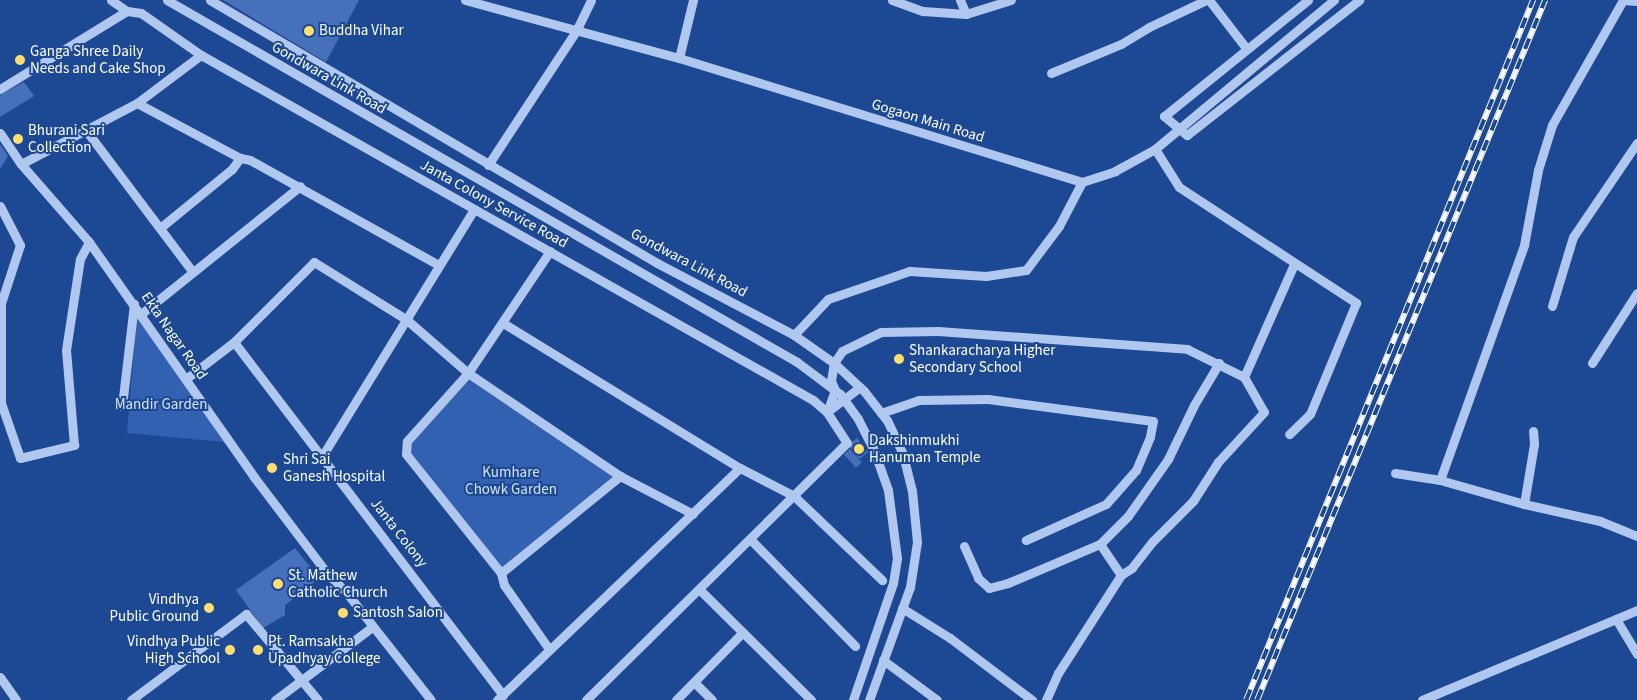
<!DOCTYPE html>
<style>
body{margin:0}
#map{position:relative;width:1637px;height:700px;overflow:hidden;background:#1d4994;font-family:"Source Sans 3",sans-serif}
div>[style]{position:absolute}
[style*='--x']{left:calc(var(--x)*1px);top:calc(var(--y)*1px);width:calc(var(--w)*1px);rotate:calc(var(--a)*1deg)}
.green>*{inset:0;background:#3261b2}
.building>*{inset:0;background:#4671ba;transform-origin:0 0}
.minor>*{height:9px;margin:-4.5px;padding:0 4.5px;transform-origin:4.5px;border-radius:4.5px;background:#b0c8ef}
.rail>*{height:5.5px;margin-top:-2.75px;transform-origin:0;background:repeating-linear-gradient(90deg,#1d4994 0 11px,#fff 0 22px);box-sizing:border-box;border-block:1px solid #fff}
.dots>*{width:14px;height:14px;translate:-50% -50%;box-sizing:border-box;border:2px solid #1d4994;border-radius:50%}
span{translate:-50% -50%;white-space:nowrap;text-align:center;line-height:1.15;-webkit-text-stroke:4px #1d4994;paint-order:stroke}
.poi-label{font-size:15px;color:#fff}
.left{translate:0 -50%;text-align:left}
.right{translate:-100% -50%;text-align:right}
.street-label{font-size:15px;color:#fff}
.park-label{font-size:15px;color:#d6e4fa}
</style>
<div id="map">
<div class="green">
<i style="clip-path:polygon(137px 315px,224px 442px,127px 433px)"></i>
<i style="clip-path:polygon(468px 373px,620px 476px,501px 573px,406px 454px,407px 441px)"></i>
</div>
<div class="building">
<i style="clip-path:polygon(223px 0,359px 0,326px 62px)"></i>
<i style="clip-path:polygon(24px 82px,34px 96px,0 117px,0 95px)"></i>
<i style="clip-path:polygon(0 144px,8px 156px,0 169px)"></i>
<i style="left:857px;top:438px;width:18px;height:11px;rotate:52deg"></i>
<i style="left:850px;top:449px;width:18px;height:8px;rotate:49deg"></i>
<i style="clip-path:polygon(295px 548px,319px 578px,285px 605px,285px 615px,263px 628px,236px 590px)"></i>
</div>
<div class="minor">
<i style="--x:111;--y:0;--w:19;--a:35"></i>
<i style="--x:127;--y:11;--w:14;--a:8"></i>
<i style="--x:141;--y:13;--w:73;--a:35"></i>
<i style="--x:201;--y:55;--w:703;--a:29.41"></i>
<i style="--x:813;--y:400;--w:18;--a:41"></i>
<i style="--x:827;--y:412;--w:41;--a:-37.1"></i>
<i style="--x:167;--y:0;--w:727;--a:29.88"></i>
<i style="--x:797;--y:362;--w:54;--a:36.7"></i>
<i style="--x:840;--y:394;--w:31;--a:54"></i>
<i style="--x:858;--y:419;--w:33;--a:63"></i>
<i style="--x:873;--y:448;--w:45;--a:70.3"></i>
<i style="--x:888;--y:490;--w:69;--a:82.5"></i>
<i style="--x:897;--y:558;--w:25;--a:99"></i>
<i style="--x:893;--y:583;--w:124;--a:108.9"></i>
<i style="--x:210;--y:0;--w:519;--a:30.47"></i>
<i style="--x:657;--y:263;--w:155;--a:27.7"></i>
<i style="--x:794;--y:335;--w:49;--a:35"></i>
<i style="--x:834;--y:363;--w:41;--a:43"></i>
<i style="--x:864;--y:391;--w:37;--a:52"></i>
<i style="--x:887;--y:420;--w:38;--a:65"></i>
<i style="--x:903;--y:455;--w:37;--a:76"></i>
<i style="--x:912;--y:491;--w:51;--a:84.4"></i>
<i style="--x:917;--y:542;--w:46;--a:98.8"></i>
<i style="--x:910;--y:587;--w:120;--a:109.9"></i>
<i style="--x:465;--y:0;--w:222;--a:15.2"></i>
<i style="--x:679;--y:58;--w:422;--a:17.1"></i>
<i style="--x:1082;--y:182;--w:35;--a:-18"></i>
<i style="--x:1115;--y:171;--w:46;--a:-28.8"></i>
<i style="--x:1155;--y:149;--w:233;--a:-39.8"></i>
<i style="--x:892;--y:0;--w:33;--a:20"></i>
<i style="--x:923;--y:11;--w:43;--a:4"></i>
<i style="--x:966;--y:14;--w:47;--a:-17.3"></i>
<i style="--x:960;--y:0;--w:15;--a:67"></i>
<i style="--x:1209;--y:0;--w:61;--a:52.4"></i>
<i style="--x:1308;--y:0;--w:185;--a:141.1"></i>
<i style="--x:1164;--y:116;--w:30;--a:40"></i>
<i style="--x:1187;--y:135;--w:219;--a:-38.1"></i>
<i style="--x:1623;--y:0;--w:14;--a:4"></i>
<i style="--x:679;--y:58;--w:60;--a:-76.4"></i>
<i style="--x:1051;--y:73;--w:76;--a:-22.5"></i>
<i style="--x:1121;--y:44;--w:33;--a:-31"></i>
<i style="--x:1149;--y:27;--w:63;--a:-25.3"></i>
<i style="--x:0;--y:89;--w:149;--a:-31.6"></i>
<i style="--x:137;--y:103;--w:117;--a:28.1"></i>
<i style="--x:240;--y:158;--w:10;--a:11"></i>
<i style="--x:250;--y:160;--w:214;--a:29.1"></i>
<i style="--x:85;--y:129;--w:178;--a:53"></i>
<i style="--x:0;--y:133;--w:37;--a:56"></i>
<i style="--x:21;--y:164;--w:103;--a:48.9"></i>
<i style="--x:89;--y:242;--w:287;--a:54.9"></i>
<i style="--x:254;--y:477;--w:121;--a:52.8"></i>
<i style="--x:327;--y:573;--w:27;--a:45"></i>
<i style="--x:346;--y:592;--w:137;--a:51.8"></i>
<i style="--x:1155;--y:149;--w:45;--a:57.7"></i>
<i style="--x:1179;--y:187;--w:212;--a:33.2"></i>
<i style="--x:1356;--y:303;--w:120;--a:112.5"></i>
<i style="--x:1310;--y:414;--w:29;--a:136"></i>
<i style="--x:21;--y:164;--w:131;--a:-27.7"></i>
<i style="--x:137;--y:103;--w:80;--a:-36.9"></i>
<i style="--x:488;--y:165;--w:160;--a:-56.7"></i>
<i style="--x:576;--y:31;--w:34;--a:-64"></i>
<i style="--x:0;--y:206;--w:44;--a:62.9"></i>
<i style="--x:20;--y:245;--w:61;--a:108.1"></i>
<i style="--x:1;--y:303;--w:100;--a:90"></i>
<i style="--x:1;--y:403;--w:58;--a:70.9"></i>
<i style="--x:20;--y:458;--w:56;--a:-13.5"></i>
<i style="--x:74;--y:445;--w:95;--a:-94.8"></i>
<i style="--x:66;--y:350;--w:92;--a:-81.3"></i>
<i style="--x:80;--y:259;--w:19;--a:-62"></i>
<i style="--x:160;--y:228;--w:93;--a:-39.3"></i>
<i style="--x:232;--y:169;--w:14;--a:-54"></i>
<i style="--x:1552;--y:306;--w:72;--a:-73.1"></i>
<i style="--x:1573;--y:237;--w:114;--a:-55.8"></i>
<i style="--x:141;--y:314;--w:204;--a:-38.8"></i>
<i style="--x:503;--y:323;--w:278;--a:31.5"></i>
<i style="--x:740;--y:468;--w:61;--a:27.4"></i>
<i style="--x:794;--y:496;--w:122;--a:43.7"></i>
<i style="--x:794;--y:335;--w:50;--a:-46.6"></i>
<i style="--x:828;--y:299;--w:87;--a:-18.9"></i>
<i style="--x:910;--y:271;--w:76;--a:3.8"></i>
<i style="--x:986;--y:276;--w:40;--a:-8.5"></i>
<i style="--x:1026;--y:270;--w:55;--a:-53.1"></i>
<i style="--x:1059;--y:226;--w:50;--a:-62.4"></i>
<i style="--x:234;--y:342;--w:444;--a:52.7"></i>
<i style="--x:1592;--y:363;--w:83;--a:-57.3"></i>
<i style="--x:1244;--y:377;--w:124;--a:-66.1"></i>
<i style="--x:187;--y:378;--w:59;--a:-37.5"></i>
<i style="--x:234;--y:342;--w:113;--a:-45"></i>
<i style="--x:314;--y:262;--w:110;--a:31.9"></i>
<i style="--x:407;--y:320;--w:81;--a:41"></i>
<i style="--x:468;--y:373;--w:184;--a:34.1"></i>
<i style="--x:620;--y:476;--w:82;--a:27.5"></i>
<i style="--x:122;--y:406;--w:103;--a:-83.3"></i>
<i style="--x:881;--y:413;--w:40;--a:-18.9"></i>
<i style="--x:919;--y:400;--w:69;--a:-0.8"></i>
<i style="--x:988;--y:399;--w:166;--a:7.6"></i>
<i style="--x:1153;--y:421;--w:16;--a:101"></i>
<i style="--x:1150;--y:437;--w:36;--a:113"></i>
<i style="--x:1136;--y:470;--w:45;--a:131.4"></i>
<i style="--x:1106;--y:504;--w:88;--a:155.8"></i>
<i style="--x:321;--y:458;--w:292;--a:-58.4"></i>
<i style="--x:1395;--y:473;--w:46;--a:8.8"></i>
<i style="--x:1440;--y:480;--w:87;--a:15.9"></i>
<i style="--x:1524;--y:504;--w:78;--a:12.6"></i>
<i style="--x:1600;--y:521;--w:40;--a:22"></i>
<i style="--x:1440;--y:480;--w:250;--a:-70.3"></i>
<i style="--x:1524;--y:245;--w:76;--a:-79.4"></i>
<i style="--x:1538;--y:170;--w:47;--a:-72.7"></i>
<i style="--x:1552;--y:125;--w:144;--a:-60.4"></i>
<i style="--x:1524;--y:504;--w:61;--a:-80.5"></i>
<i style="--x:1534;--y:444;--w:13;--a:-94"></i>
<i style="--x:750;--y:539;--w:150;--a:45.5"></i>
<i style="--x:1100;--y:544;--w:40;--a:-45"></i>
<i style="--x:1128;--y:516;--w:70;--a:-54.9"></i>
<i style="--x:1168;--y:459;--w:60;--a:-64.3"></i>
<i style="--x:1194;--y:405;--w:49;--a:-59.2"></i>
<i style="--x:964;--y:546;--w:35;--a:66"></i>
<i style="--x:978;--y:578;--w:15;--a:42"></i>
<i style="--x:989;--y:588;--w:20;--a:-15"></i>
<i style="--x:1008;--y:583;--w:100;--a:-23"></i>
<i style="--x:1100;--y:544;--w:37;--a:56"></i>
<i style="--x:501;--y:573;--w:154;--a:-39.2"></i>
<i style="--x:699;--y:589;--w:158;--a:44.7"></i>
<i style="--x:902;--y:608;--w:57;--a:32"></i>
<i style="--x:950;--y:638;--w:103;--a:37.1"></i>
<i style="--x:1616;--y:619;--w:41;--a:59"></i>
<i style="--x:549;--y:649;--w:78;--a:-125.1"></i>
<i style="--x:504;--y:585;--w:12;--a:-104"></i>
<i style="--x:501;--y:573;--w:152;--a:-128.6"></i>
<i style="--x:406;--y:454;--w:13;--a:-86"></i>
<i style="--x:407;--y:441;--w:91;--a:-48.1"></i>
<i style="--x:468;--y:373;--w:147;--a:-56.1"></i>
<i style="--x:883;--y:660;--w:67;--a:36.5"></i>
<i style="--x:0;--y:677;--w:28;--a:55"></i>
<i style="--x:695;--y:683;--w:24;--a:45"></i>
<i style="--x:131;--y:700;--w:144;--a:-36.8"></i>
<i style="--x:246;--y:614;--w:112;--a:50.1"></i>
<i style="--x:275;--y:700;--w:120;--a:-36.9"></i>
<i style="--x:497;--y:700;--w:336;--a:-43.7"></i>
<i style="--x:586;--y:700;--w:366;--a:-44.6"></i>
<i style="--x:847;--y:443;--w:37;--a:-123"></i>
<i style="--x:827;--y:412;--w:23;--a:-70"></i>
<i style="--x:835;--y:390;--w:10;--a:-114"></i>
<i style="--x:831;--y:381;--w:18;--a:-81"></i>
<i style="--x:834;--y:363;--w:14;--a:-56"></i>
<i style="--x:842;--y:351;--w:43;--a:-26"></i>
<i style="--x:881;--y:332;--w:57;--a:-1"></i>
<i style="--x:938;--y:331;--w:250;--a:4.1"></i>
<i style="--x:1187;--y:349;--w:64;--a:26.2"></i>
<i style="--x:1244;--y:377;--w:40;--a:60.3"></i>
<i style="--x:1264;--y:412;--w:68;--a:132.6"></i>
<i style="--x:1218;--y:462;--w:46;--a:122.7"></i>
<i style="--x:1193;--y:501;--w:58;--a:135"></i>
<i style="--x:1152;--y:542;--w:33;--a:128"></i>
<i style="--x:1132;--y:568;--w:13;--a:148"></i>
<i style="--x:1121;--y:575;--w:117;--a:122.7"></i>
<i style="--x:1058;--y:673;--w:30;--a:114"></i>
<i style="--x:676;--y:700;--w:95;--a:-45.4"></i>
<i style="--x:1422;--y:700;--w:233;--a:-22.7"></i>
</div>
<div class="rail">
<i style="--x:1246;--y:700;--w:757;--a:-67.71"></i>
<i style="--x:1257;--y:700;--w:757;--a:-67.64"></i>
</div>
<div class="dots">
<i style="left:309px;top:31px;background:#fddf6f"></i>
<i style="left:20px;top:60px;background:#fddf6f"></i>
<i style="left:18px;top:139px;background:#fddf6f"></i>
<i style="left:899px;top:359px;background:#fddf6f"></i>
<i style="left:859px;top:449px;background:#fddf6f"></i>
<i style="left:272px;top:468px;background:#fddf6f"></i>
<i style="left:278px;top:584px;background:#fddf6f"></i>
<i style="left:209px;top:608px;background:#fddf6f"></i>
<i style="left:343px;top:613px;background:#fddf6f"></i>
<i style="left:230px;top:650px;background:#fddf6f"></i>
<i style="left:258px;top:650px;background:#fddf6f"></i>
</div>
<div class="poi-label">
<span class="left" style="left:319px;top:31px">Buddha Vihar</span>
<span class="left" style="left:30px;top:60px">Ganga Shree Daily<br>Needs and Cake Shop</span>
<span class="left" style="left:28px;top:139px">Bhurani Sari<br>Collection</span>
<span class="left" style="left:909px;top:359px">Shankaracharya Higher<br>Secondary School</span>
<span class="left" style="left:869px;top:449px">Dakshinmukhi<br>Hanuman Temple</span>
<span class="left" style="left:283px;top:468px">Shri Sai<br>Ganesh Hospital</span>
<span class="left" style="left:288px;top:584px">St. Mathew<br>Catholic Church</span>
<span class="right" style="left:199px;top:608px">Vindhya<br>Public Ground</span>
<span class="left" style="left:353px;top:613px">Santosh Salon</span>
<span class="right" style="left:220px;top:650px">Vindhya Public<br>High School</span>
<span class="left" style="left:268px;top:650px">Pt. Ramsakha<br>Upadhyay College</span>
</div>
<div class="street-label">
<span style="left:329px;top:78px;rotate:30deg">Gondwara Link Road</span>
<span style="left:928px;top:121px;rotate:17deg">Gogaon Main Road</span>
<span style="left:494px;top:204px;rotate:29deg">Janta Colony Service Road</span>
<span style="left:689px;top:263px;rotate:28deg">Gondwara Link Road</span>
<span style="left:174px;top:336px;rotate:55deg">Ekta Nagar Road</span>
<span style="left:399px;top:533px;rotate:52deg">Janta Colony</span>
</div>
<div class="park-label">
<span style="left:161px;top:405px">Mandir Garden</span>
<span style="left:511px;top:481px">Kumhare<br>Chowk Garden</span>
</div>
</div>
